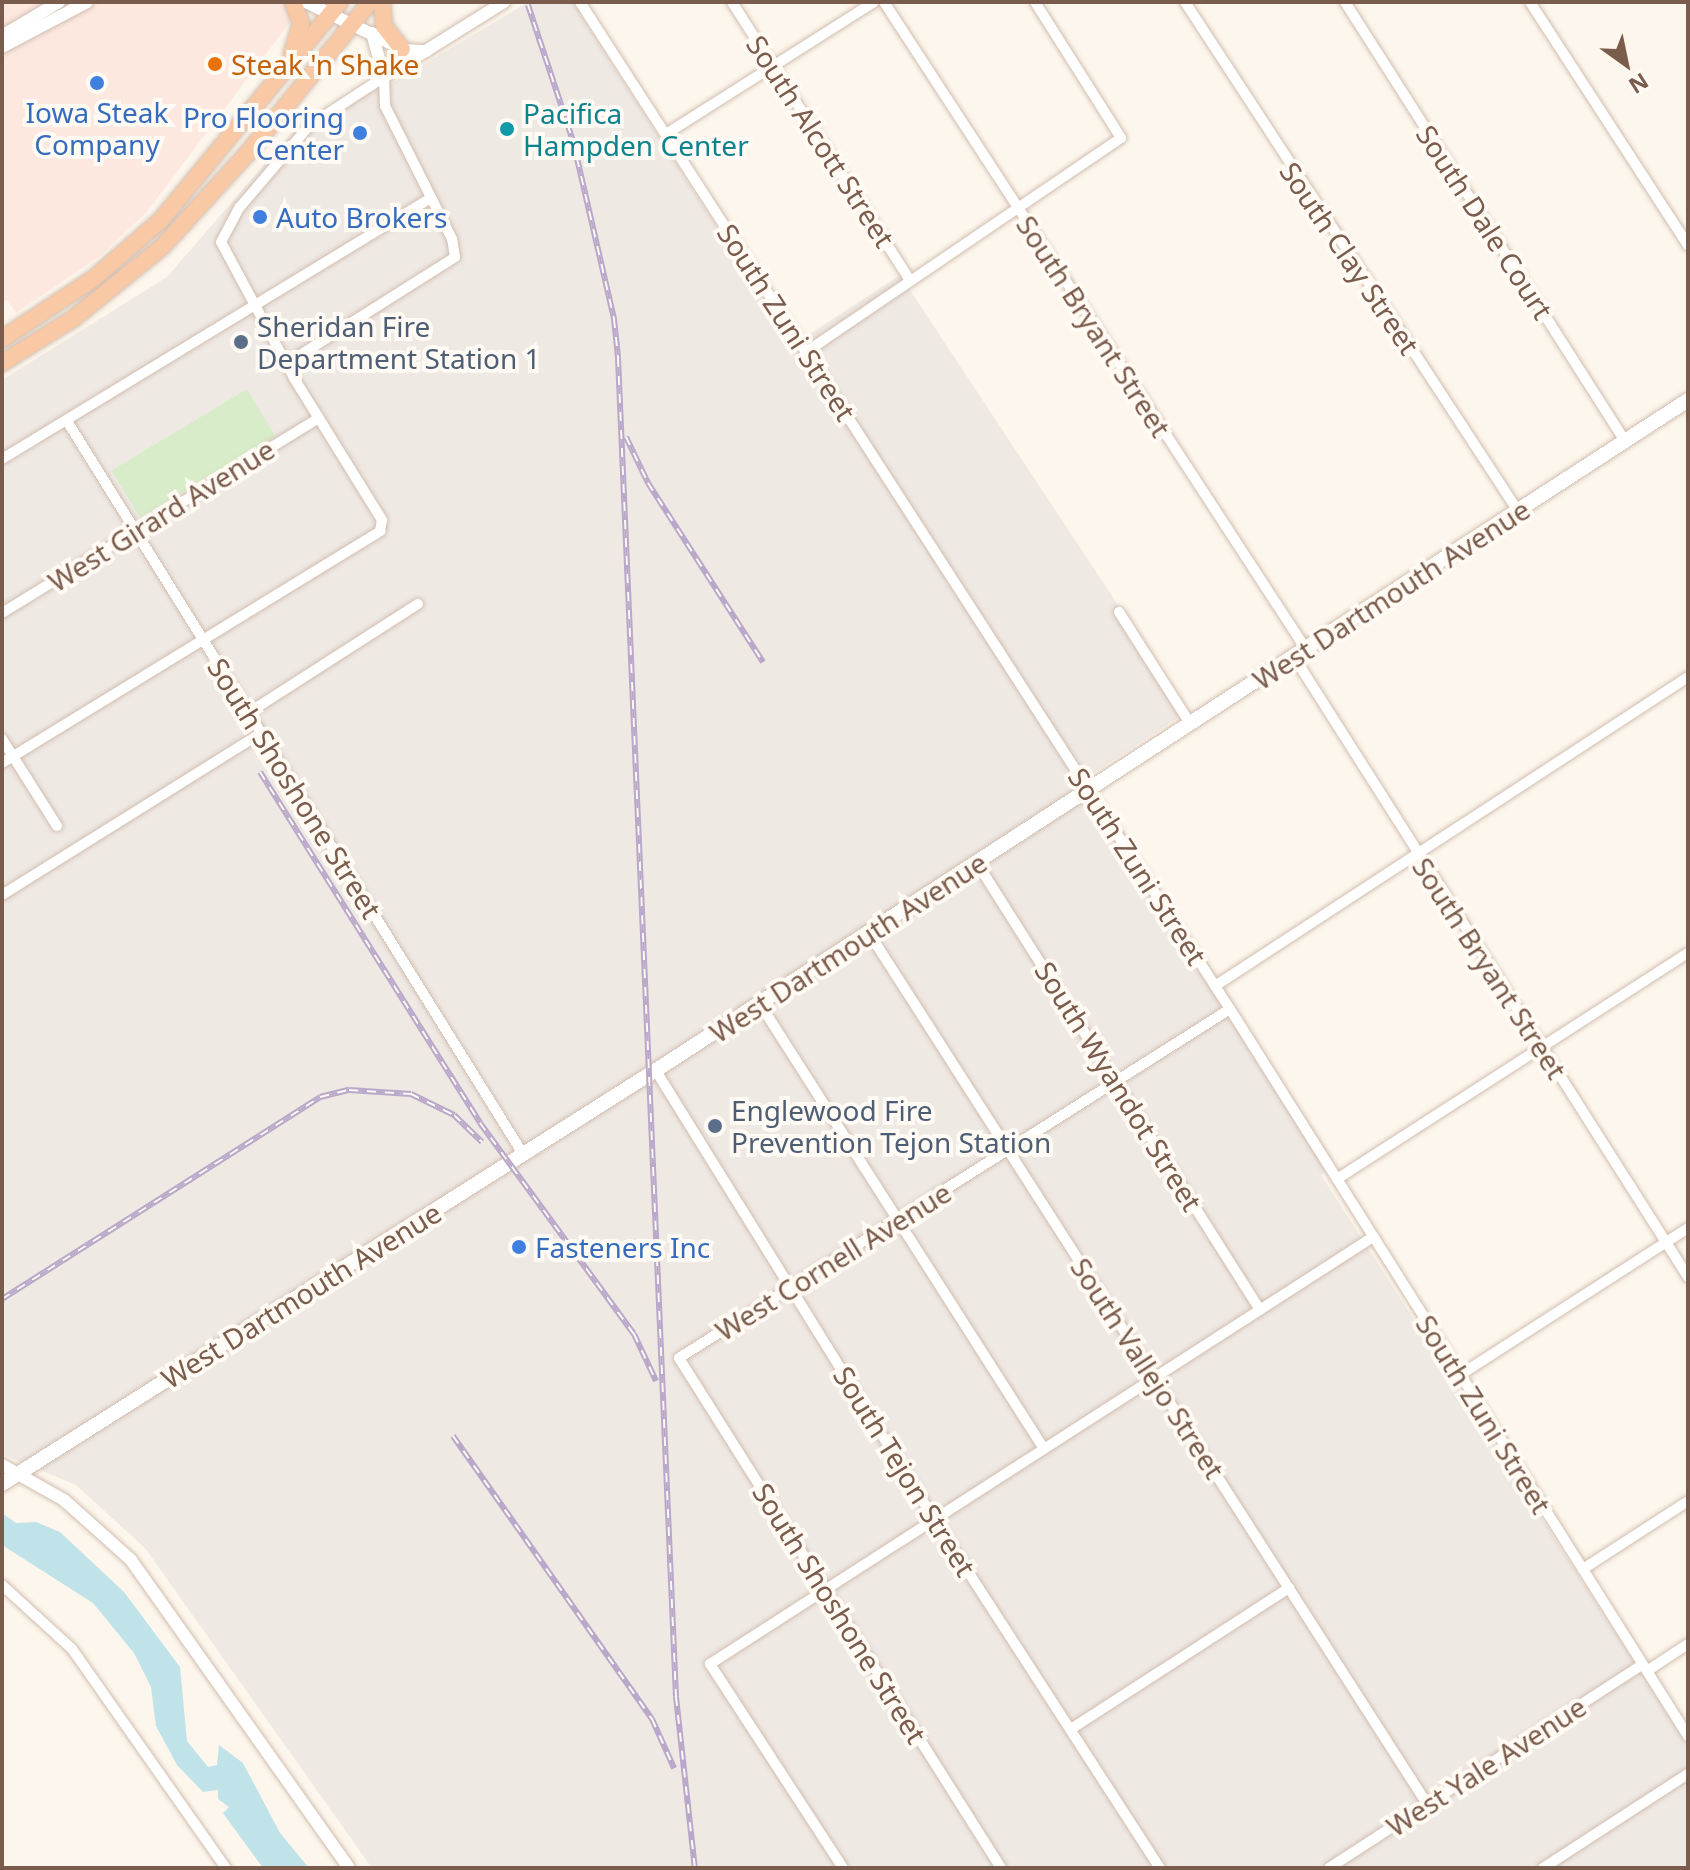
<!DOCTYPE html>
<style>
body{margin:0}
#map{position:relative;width:1690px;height:1870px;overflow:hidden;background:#fdf6ec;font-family:"Noto Sans",sans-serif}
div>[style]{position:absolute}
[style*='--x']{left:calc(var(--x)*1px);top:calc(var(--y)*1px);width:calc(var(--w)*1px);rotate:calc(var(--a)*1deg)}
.commercial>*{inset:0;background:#fde8e0}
.industrial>*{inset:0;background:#efe9e4}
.green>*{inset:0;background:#d8ecc9;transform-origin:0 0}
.water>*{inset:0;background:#bfe3e8}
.roads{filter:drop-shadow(0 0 2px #d1beb0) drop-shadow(0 0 2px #d1beb0)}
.minor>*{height:10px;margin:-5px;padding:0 5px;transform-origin:5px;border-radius:5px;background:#fff}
.tertiary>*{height:12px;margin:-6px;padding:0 6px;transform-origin:6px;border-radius:6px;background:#fff}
.secondary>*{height:14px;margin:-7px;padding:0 7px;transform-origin:7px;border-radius:7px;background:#fff}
.trunk>*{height:16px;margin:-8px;padding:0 8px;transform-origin:8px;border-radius:8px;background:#f9c8a4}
.rail>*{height:6px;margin-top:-3px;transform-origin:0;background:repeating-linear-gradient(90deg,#fffaf3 0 9px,#b9a8c9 0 18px);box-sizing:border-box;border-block:2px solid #b9a8c9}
.dots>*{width:22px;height:22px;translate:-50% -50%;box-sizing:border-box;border:4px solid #fffaf3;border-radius:50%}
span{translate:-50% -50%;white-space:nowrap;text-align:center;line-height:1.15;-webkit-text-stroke:8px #fffaf3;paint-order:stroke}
.food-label{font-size:28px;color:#c56008}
.left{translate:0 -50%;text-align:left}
.shop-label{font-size:28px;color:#366cbe}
.right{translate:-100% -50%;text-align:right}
.culture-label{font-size:28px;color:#0d838f}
.street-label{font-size:28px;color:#7a5c4d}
.service-label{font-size:28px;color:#4e5e75}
.frame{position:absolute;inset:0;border:4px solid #7a5c4d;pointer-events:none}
.north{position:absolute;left:1586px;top:24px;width:80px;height:80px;-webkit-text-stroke:6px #fffaf3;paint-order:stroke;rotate:147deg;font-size:22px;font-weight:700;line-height:32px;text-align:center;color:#7a5c4d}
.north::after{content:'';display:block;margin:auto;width:28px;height:36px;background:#7a5c4d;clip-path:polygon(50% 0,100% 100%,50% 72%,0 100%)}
</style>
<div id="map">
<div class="commercial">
<i style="clip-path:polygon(2px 2px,305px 2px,146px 213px,100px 256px,16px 313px,7px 300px,2px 302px)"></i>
</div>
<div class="industrial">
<i style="clip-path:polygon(528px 2px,572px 2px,793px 345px,900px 275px,1188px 711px,1089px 776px,1335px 1165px,1321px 1175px,1688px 1746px,1688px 1868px,372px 1868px,145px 1548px,76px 1485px,2px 1454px,2px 380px,167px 277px,302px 121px,391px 84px)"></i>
</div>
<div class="green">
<i style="left:247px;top:389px;width:55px;height:158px;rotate:59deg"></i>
</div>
<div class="water">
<i style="clip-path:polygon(2px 1513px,16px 1523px,36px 1522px,60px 1532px,124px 1592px,180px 1667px,187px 1741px,208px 1767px,217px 1765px,219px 1745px,243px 1763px,280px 1833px,309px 1868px,263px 1868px,223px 1813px,229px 1807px,218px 1799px,218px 1790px,203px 1792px,177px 1765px,156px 1726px,151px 1687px,134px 1653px,93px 1603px,2px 1545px)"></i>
</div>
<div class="roads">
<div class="minor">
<i style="--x:580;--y:2;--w:1199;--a:57.16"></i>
<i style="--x:1230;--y:1009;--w:859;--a:57.79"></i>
<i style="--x:732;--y:2;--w:330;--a:57.4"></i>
<i style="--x:884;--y:2;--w:772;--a:56.89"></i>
<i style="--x:1185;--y:2;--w:608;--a:56.81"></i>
<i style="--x:1345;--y:2;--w:521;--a:57.47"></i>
<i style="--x:1530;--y:2;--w:290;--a:57"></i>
<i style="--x:666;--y:134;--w:246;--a:-32.4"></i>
<i style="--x:806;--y:352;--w:381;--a:-34.2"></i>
<i style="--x:1121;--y:138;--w:161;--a:-122.3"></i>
<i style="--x:286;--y:364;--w:200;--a:-32.3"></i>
<i style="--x:455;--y:257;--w:18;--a:-99"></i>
<i style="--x:452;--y:239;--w:149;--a:-116.7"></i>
<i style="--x:385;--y:106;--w:29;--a:-92"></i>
<i style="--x:67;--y:421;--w:863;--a:58.11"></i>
<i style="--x:2;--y:459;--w:502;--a:-31.32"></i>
<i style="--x:1119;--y:612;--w:134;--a:57.5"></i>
<i style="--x:2;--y:613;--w:372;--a:-31.6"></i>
<i style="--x:1294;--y:657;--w:735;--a:57.56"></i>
<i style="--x:248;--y:713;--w:202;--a:-32.7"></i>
<i style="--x:2;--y:739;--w:103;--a:57.7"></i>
<i style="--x:2;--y:763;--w:444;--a:-31.5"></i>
<i style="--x:380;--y:531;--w:11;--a:-80"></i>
<i style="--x:382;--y:520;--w:167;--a:-121.8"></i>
<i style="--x:294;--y:378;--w:154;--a:-118.2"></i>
<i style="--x:221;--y:242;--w:40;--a:-62"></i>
<i style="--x:240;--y:207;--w:106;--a:-49.6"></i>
<i style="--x:309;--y:126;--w:90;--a:-33.2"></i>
<i style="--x:384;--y:77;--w:33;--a:-57"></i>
<i style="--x:977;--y:863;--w:529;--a:57.66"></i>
<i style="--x:2;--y:895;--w:305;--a:-32"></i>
<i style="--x:869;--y:933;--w:1034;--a:57.35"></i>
<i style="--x:1215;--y:986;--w:565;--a:-33.16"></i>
<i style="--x:760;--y:1004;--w:528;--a:57.45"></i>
<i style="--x:656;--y:1071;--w:527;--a:58.18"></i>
<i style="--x:934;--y:1519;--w:416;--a:57.1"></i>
<i style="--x:1337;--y:1179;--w:417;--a:-32.8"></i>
<i style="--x:1460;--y:1375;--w:271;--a:-32.8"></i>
<i style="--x:1583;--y:1569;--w:125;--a:-32.9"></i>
<i style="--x:2;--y:1585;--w:95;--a:42.4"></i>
<i style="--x:72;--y:1649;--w:268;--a:54.9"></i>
<i style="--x:1647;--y:1671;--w:49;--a:-33.4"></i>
<i style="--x:1071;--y:1729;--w:260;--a:-32.9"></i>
<i style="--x:843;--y:1868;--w:244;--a:-123.1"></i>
<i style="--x:710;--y:1664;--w:789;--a:-32.78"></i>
<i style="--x:1001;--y:1868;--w:603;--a:-122.27"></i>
<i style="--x:679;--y:1358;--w:652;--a:-32.35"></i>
<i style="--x:1329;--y:1868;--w:373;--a:-33"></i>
<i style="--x:1543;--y:1868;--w:173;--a:-33"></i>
</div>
<div class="tertiary">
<i style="--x:306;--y:2;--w:109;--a:26.1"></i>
<i style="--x:404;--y:50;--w:22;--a:3"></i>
<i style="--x:372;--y:33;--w:46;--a:74.7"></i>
<i style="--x:384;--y:77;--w:142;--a:-32"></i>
<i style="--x:2;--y:36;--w:66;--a:-30.8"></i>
<i style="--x:2;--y:47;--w:96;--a:-27.9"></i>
<i style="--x:2;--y:1465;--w:71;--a:29.4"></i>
<i style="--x:64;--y:1500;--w:90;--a:41.8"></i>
<i style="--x:131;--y:1560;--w:377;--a:54.7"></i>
</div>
<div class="secondary">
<i style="--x:2;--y:1484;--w:783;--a:-32.33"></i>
<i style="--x:664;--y:1065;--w:1221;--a:-33"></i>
</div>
<div class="trunk">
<i style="--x:382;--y:2;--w:24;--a:85"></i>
<i style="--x:384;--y:26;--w:29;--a:52"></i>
<i style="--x:292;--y:53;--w:31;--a:-73"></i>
<i style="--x:301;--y:23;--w:22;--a:-111"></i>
<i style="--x:2;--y:339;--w:109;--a:-33.4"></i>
<i style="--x:93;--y:279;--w:90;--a:-40.9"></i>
<i style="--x:161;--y:220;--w:282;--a:-50.6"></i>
<i style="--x:2;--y:363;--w:85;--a:-32"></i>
<i style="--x:74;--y:318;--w:113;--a:-38.9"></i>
<i style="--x:162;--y:247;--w:126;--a:-47.6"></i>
<i style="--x:247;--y:154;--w:196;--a:-51"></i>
</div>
</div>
<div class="rail">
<i style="--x:528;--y:5;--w:143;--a:71.7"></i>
<i style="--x:573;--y:141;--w:183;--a:77"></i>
<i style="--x:614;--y:319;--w:39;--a:84"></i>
<i style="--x:618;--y:358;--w:1340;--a:87.52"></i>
<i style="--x:676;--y:1697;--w:172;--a:83.7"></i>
<i style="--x:626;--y:437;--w:51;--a:64.4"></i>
<i style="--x:648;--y:483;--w:213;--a:57.3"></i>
<i style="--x:260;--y:772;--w:414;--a:57.9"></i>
<i style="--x:480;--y:1123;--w:261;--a:53.9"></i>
<i style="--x:634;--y:1334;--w:52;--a:64.9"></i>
<i style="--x:2;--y:1299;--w:377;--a:-32.4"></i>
<i style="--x:320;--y:1097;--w:30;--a:-14"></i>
<i style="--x:349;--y:1090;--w:62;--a:3.7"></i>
<i style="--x:411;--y:1094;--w:48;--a:26"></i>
<i style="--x:454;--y:1115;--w:39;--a:44"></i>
<i style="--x:453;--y:1436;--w:346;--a:54.9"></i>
<i style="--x:652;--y:1719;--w:54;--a:65.8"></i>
</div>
<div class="dots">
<i style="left:215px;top:64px;background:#e8710a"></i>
<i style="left:97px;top:83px;background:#3f7fe0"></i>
<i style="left:507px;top:129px;background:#0f9aa8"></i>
<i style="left:360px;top:133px;background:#3f7fe0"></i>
<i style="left:260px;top:217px;background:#3f7fe0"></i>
<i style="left:241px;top:342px;background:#5c6f8a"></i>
<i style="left:715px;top:1126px;background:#5c6f8a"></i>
<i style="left:519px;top:1247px;background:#3f7fe0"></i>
</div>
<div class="food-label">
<span class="left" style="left:231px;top:64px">Steak 'n Shake</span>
</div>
<div class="shop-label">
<span style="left:97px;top:128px">Iowa Steak<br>Company</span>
<span class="right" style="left:344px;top:133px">Pro Flooring<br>Center</span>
<span class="left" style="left:276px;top:217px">Auto Brokers</span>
<span class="left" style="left:535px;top:1247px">Fasteners Inc</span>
</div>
<div class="culture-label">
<span class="left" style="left:523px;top:129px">Pacifica<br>Hampden Center</span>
</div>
<div class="street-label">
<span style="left:821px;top:141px;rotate:57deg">South Alcott Street</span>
<span style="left:1485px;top:222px;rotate:57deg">South Dale Court</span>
<span style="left:1350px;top:258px;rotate:56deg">South Clay Street</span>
<span style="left:787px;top:322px;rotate:57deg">South Zuni Street</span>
<span style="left:1094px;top:326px;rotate:57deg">South Bryant Street</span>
<span style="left:161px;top:515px;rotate:-32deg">West Girard Avenue</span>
<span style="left:1391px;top:594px;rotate:-33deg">West Dartmouth Avenue</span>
<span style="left:295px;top:788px;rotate:58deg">South Shoshone Street</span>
<span style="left:1138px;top:866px;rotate:57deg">South Zuni Street</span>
<span style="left:848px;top:947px;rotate:-33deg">West Dartmouth Avenue</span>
<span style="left:1490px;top:968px;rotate:57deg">South Bryant Street</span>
<span style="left:1119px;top:1086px;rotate:58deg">South Wyandot Street</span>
<span style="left:833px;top:1261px;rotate:-32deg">West Cornell Avenue</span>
<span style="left:301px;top:1295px;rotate:-32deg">West Dartmouth Avenue</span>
<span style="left:1148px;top:1368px;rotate:57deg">South Vallejo Street</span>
<span style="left:1484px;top:1414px;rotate:58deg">South Zuni Street</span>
<span style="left:905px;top:1471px;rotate:58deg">South Tejon Street</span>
<span style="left:840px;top:1613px;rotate:58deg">South Shoshone Street</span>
<span style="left:1486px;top:1766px;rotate:-33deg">West Yale Avenue</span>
</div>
<div class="service-label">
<span class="left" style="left:257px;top:342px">Sheridan Fire<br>Department Station 1</span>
<span class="left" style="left:731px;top:1126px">Englewood Fire<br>Prevention Tejon Station</span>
</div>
<div class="frame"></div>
<div class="north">N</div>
</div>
